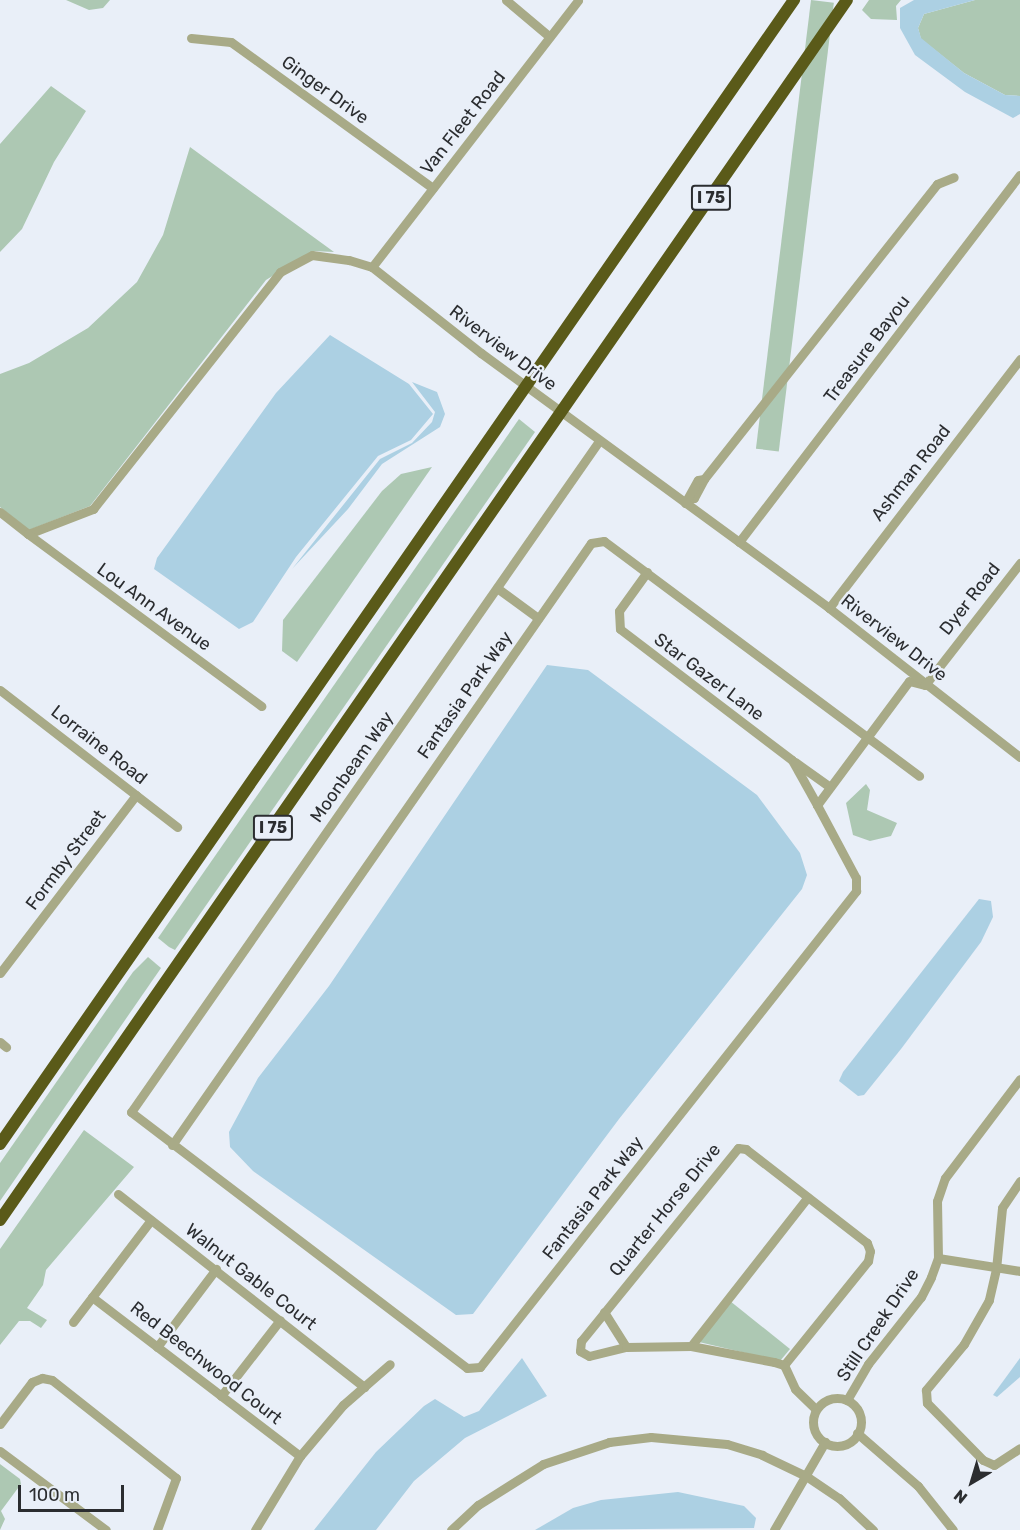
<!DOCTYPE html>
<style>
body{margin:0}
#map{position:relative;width:1020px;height:1530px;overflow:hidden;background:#e9eff8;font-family:Rubik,sans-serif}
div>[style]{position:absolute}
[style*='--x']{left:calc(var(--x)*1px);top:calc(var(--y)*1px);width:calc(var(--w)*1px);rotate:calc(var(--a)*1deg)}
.green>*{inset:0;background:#adc8b3;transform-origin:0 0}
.water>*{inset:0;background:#acd0e3}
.minor>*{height:9px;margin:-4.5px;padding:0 4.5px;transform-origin:4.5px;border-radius:4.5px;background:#a8aa87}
.minor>.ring{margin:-4.5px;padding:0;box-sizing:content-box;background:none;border:9px solid #a8aa87;border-radius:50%}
.highway>*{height:12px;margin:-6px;padding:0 6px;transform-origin:6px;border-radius:6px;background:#5a5a19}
span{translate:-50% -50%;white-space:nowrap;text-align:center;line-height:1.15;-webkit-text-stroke:5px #e9eff8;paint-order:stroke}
.shield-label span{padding:2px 4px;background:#e9eff8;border:2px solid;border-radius:4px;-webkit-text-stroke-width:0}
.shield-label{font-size:16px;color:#2b2d30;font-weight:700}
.street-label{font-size:18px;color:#2b2d30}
.north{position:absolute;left:942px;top:1452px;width:60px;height:60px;-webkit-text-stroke:4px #e9eff8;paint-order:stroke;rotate:218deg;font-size:16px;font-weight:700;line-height:24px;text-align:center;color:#2b2d30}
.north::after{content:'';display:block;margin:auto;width:21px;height:27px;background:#2b2d30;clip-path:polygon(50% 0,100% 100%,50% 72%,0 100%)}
.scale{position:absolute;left:18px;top:1485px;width:106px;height:27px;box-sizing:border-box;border:3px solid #2b2d30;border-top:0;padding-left:8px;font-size:18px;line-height:21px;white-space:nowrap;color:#2b2d30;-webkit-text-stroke:4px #e9eff8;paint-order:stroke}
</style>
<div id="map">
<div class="green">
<i style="clip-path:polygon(66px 0,110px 0,103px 8px,89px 10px)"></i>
<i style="left:811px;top:0;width:23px;height:452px;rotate:7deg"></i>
<i style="clip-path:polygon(869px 0,901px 0,896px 6px,897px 20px,871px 19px,862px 10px)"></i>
<i style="clip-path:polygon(975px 0,1020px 0,1020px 96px,1005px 95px,964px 73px,921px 39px,918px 28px,924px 14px)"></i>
<i style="clip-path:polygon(51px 86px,86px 111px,54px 162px,22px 229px,0 252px,0 144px)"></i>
<i style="clip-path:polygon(190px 147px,334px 252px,313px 251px,266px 280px,90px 506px,29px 530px,0 507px,0 374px,29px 363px,88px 328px,137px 282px,163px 235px)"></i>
<i style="clip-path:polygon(519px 419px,535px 432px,175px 950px,169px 947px,158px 938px)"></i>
<i style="clip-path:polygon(432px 467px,297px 662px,282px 651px,283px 620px,382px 491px,401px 474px)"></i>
<i style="clip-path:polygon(866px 784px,870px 790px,867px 810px,897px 823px,891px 836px,870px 841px,853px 835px,846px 803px)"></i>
<i style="clip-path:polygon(148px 957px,161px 968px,0 1201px,0 1163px,133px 972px)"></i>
<i style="clip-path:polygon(84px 1130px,134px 1167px,46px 1270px,43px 1285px,27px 1308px,47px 1320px,41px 1328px,30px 1321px,19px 1321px,0 1345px,0 1249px)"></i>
<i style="clip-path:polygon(730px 1301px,790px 1349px,780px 1361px,699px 1342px)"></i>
<i style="clip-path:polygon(0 1464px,20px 1479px,21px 1484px,1px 1511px,5px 1519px,0 1530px)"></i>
</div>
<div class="water">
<i style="clip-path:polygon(914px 0,975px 0,924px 14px,918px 28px,921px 38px,964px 73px,1005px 95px,1020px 96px,1020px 114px,1013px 118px,965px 92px,915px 55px,900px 28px,900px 8px)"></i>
<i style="clip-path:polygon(330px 335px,409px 384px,433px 414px,411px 440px,378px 456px,296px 557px,253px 622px,239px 629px,154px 569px,157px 558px,276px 393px)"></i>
<i style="clip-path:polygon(412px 382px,437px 392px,445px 414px,440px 427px,382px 464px,348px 509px,292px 569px,380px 459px,412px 443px,432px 422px,435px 412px)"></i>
<i style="clip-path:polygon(547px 665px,588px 670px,757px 795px,800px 853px,807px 875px,802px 889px,619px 1119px,473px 1314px,456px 1315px,253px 1171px,230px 1147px,229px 1132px,258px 1078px,329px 986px)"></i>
<i style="clip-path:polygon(979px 899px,991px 901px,993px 917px,981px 942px,901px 1049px,864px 1095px,858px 1096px,839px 1081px,843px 1072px)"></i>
<i style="clip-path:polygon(522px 1358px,547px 1396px,465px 1438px,414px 1481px,376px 1530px,314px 1530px,376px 1452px,424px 1406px,435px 1399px,464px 1417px,479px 1411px)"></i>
<i style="clip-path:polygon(1020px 1358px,1020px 1377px,997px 1397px,993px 1395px)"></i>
<i style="clip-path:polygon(678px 1492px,744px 1506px,756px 1518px,754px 1528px,535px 1530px,573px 1508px,601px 1500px)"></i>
</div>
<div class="minor">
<i style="--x:506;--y:0;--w:57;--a:40.1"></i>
<i style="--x:191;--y:38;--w:40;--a:5.7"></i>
<i style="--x:231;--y:42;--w:249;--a:35.9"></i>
<i style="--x:372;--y:267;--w:337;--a:-52.3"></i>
<i style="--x:599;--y:441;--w:818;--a:124.89"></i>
<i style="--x:131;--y:1112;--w:422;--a:37.3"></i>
<i style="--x:467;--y:1368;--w:13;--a:-4"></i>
<i style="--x:480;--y:1367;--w:607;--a:-51.69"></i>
<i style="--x:856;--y:891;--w:13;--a:-90"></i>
<i style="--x:856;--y:878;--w:83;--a:-118.1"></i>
<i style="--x:817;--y:805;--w:154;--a:-53.4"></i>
<i style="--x:909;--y:681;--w:16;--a:14"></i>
<i style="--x:688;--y:499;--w:6;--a:-9"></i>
<i style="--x:694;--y:498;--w:21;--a:-62"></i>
<i style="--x:704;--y:479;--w:376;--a:-51.7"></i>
<i style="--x:937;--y:184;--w:18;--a:-22"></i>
<i style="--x:685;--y:503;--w:26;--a:-61"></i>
<i style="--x:698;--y:480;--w:6;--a:-9"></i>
<i style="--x:0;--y:512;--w:36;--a:38"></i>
<i style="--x:28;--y:534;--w:70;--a:-21"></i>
<i style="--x:93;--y:509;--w:302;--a:-51.7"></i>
<i style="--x:280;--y:272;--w:36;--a:-28"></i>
<i style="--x:312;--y:255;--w:37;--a:8"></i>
<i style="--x:349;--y:260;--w:24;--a:17"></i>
<i style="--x:372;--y:267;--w:139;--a:38.3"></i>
<i style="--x:481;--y:353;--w:431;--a:36.2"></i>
<i style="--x:829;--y:608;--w:242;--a:38"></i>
<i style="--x:28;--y:534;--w:290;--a:36.4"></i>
<i style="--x:739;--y:542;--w:462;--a:-52.6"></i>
<i style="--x:647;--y:572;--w:48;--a:125.7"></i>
<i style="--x:619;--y:611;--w:18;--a:87"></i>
<i style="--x:620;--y:629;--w:216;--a:37.3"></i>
<i style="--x:792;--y:760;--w:51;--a:60.9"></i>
<i style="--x:497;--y:588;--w:51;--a:36.2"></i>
<i style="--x:829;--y:608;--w:314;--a:-52.5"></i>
<i style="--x:925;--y:685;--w:155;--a:-52.1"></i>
<i style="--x:0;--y:690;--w:224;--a:37.7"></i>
<i style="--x:795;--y:762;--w:43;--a:35.5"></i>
<i style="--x:0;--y:973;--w:224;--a:-52.6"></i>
<i style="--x:0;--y:1042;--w:8;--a:40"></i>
<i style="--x:172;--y:1145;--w:733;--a:-55.16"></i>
<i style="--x:591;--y:543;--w:13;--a:-9"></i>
<i style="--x:604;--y:541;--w:393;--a:36.7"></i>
<i style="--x:1020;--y:1181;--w:32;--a:124"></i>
<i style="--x:1002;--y:1208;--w:61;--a:95.6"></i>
<i style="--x:996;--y:1269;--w:32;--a:103"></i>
<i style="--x:989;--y:1300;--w:51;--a:119.6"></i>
<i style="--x:964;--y:1344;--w:60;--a:129.6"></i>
<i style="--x:926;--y:1390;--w:13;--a:86"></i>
<i style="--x:927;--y:1403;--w:80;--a:45.5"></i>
<i style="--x:983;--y:1460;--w:12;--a:24"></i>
<i style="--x:994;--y:1465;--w:31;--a:-33"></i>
<i style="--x:118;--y:1194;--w:313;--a:38.1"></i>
<i style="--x:938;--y:1258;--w:83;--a:9"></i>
<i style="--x:92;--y:1297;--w:262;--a:37.4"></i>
<i style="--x:604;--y:1312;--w:41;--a:57.8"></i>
<i style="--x:73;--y:1322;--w:128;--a:-52.6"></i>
<i style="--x:691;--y:1346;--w:189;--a:-51.9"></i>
<i style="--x:157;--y:1347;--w:98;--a:-52.9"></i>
<i style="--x:784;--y:1365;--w:134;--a:-51.1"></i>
<i style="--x:868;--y:1261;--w:10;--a:-79"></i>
<i style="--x:870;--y:1251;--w:9;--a:-111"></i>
<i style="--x:867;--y:1243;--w:153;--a:-142.2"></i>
<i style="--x:746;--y:1149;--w:8;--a:-173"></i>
<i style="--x:738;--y:1148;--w:249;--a:129.1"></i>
<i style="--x:581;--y:1341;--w:10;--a:96"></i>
<i style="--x:580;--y:1351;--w:10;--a:29"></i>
<i style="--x:589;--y:1356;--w:38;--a:-14"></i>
<i style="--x:626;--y:1347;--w:65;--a:-0.9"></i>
<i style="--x:691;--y:1346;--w:85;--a:10.9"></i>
<i style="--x:774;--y:1362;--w:10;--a:17"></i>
<i style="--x:784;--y:1365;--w:26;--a:65"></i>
<i style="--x:795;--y:1389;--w:29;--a:44"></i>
<i style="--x:221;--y:1396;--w:96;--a:-52.2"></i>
<i class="ring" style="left:813px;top:1398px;width:39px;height:39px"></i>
<i style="--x:847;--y:1400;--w:42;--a:-59.7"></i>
<i style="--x:868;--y:1364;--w:85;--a:-51.7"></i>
<i style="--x:921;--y:1297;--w:22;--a:-63"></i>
<i style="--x:931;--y:1277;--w:20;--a:-70"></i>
<i style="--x:938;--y:1258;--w:57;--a:-91"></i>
<i style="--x:937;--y:1201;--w:24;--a:-71"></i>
<i style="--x:945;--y:1178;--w:124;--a:-52.9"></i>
<i style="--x:0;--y:1424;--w:53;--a:-52.7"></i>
<i style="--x:32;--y:1382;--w:11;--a:-22"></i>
<i style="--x:42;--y:1378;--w:10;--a:11"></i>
<i style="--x:52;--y:1380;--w:158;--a:38.3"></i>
<i style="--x:176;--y:1478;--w:55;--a:110.1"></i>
<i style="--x:857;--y:1433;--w:81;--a:41"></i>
<i style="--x:918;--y:1486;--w:56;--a:51.5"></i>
<i style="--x:0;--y:1451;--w:132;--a:36.7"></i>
<i style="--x:255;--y:1530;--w:87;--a:-58.7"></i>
<i style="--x:300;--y:1456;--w:67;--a:-49.9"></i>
<i style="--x:343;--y:1405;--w:62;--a:-41.1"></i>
<i style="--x:451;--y:1530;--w:37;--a:-43"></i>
<i style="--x:478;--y:1505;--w:77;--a:-32.2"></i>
<i style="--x:543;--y:1464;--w:70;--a:-18.4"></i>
<i style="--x:609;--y:1442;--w:42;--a:-6.8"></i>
<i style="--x:651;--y:1437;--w:76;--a:5.3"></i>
<i style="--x:727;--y:1444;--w:37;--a:17"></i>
<i style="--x:762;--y:1455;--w:49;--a:25.5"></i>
<i style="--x:806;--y:1476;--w:40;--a:34"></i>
<i style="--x:839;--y:1498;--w:47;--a:43.3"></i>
<i style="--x:774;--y:1530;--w:102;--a:-59.9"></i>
</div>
<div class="highway">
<i style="--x:0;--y:1144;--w:1393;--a:-55.24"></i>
<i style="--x:0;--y:1220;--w:1485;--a:-55.23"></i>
</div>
<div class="shield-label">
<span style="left:711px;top:198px">I 75</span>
<span style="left:273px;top:828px">I 75</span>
</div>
<div class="street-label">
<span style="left:325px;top:90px;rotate:36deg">Ginger Drive</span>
<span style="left:463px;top:123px;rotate:-52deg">Van Fleet Road</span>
<span style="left:503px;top:348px;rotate:37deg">Riverview Drive</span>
<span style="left:867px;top:349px;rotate:-53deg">Treasure Bayou</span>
<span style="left:911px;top:473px;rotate:-52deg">Ashman Road</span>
<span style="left:970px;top:599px;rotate:-52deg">Dyer Road</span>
<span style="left:154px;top:607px;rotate:36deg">Lou Ann Avenue</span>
<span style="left:894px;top:638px;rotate:38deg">Riverview Drive</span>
<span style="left:709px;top:677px;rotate:37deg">Star Gazer Lane</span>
<span style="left:465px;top:695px;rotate:-55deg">Fantasia Park Way</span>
<span style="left:99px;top:745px;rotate:38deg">Lorraine Road</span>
<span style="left:352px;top:767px;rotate:-55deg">Moonbeam Way</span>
<span style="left:66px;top:860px;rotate:-53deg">Formby Street</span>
<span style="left:593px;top:1198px;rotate:-52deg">Fantasia Park Way</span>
<span style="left:665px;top:1210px;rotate:-51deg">Quarter Horse Drive</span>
<span style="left:251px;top:1277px;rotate:38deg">Walnut Gable Court</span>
<span style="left:878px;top:1325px;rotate:-56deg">Still Creek Drive</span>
<span style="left:206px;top:1363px;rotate:38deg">Red Beechwood Court</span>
</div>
<div class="north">N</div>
<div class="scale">100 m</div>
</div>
